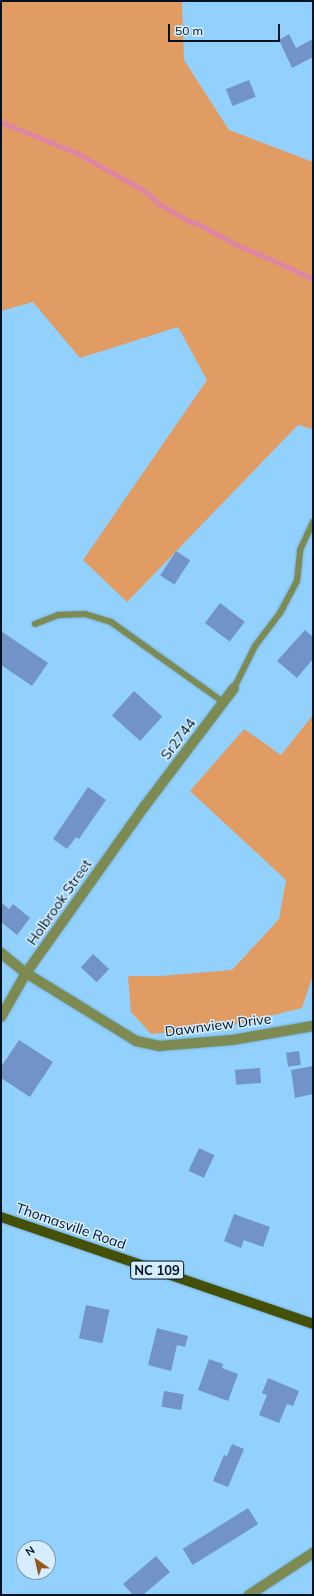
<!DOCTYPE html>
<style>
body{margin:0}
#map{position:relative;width:314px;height:1596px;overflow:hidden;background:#92d1fd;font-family:Mulish,sans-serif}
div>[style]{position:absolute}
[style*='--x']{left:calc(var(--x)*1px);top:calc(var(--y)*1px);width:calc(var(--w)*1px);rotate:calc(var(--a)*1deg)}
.green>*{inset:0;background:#e19c64}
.stream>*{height:4.5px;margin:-2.25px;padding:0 2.25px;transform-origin:2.25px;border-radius:2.25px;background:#e084a3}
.building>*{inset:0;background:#7193c8;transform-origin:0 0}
.roads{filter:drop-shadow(0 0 1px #78afd6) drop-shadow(0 0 1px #78afd6)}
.service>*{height:6px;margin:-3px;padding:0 3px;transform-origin:3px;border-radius:3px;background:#7d8a51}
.minor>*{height:10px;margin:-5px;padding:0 5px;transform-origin:5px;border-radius:5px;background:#7d8a51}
.primary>*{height:10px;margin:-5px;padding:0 5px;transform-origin:5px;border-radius:5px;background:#445008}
span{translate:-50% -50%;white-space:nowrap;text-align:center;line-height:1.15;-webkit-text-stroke:3px #d5edff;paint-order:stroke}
.shield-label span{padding:1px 3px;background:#d5edff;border:1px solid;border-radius:3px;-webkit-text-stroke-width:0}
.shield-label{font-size:13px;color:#001322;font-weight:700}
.street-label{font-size:14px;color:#001322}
.frame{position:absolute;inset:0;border:2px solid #001322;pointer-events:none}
.north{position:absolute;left:16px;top:1540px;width:40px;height:40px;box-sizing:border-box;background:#d5edff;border:1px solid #8096a7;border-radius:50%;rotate:326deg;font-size:11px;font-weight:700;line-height:16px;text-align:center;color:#001322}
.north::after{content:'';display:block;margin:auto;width:14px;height:18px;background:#94561b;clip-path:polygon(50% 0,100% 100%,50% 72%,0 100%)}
.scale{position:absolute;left:168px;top:24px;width:112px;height:18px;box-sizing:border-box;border:2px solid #001322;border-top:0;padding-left:5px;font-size:12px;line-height:14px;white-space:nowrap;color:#001322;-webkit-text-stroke:3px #d5edff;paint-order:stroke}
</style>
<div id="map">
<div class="green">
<i style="clip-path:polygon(1px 1px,182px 1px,184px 60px,229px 130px,313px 162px,313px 429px,298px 425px,127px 602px,83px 560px,207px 380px,178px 327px,80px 358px,33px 302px,1px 311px)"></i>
<i style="clip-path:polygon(313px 715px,313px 975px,302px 1008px,222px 1028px,151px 1034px,131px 1012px,128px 976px,160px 976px,232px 970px,279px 919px,286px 880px,190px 791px,244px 729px,281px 755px)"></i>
</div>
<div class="stream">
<i style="--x:1;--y:122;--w:82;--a:22.2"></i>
<i style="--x:77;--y:153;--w:64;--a:29"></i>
<i style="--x:133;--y:184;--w:24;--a:33"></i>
<i style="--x:153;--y:197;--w:6;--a:59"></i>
<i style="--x:156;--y:202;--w:39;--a:30"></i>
<i style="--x:190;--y:222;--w:7;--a:8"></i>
<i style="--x:197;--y:223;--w:43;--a:28.9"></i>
<i style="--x:235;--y:244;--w:39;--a:23"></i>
<i style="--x:271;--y:259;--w:47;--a:25.5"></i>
</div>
<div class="building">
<i style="clip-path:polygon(289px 34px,296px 48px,313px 39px,313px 57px,292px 68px,279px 40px)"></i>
<i style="left:249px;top:80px;width:18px;height:25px;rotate:68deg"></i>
<i style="left:176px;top:551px;width:17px;height:29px;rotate:33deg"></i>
<i style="left:220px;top:603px;width:31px;height:25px;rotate:37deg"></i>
<i style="clip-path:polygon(305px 630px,313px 637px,313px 659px,297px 678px,277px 661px)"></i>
<i style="clip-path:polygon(1px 631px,48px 663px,32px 686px,1px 665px)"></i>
<i style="left:134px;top:691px;width:38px;height:33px;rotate:42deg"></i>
<i style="clip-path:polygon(88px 787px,106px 800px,79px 839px,76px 837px,67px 849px,53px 839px)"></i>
<i style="clip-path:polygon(1px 902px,9px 909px,13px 904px,30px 918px,17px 935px,1px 922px)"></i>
<i style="left:93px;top:954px;width:22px;height:18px;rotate:43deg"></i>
<i style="clip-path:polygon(19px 1040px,53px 1062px,30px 1097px,1px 1078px,1px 1067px)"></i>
<i style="left:299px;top:1051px;width:14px;height:13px;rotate:82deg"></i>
<i style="clip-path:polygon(313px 1066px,313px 1094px,295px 1098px,291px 1070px)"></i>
<i style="left:260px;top:1068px;width:15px;height:25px;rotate:86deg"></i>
<i style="left:199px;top:1148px;width:17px;height:25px;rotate:25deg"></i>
<i style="clip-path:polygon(234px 1214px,270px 1227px,263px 1247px,244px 1240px,241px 1248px,224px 1241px)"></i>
<i style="left:86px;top:1305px;width:24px;height:34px;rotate:12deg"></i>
<i style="clip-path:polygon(157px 1328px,188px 1336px,185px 1347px,177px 1345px,171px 1371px,148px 1365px)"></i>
<i style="clip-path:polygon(209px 1359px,223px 1364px,222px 1368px,238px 1374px,228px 1401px,198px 1390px)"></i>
<i style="clip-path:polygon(268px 1378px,299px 1391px,293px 1406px,287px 1404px,279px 1423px,259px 1415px,267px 1395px,262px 1393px)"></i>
<i style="left:164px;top:1391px;width:20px;height:16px;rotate:9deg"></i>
<i style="clip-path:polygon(232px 1444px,244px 1449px,228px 1487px,213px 1481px,224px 1455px,227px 1456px)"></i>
<i style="left:248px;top:1508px;width:19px;height:77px;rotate:58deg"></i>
<i style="clip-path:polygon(156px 1556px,170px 1572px,143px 1595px,133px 1595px,123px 1584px)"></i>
</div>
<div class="roads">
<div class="service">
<i style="--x:35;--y:624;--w:25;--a:-21"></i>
<i style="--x:58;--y:615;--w:27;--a:-2"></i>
<i style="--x:85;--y:614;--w:27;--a:17"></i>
<i style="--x:111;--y:622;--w:138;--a:35.5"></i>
<i style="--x:234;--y:688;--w:47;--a:-63.4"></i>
<i style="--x:255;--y:646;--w:41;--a:-52.9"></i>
<i style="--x:280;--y:613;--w:36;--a:-62"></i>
<i style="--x:297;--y:581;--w:31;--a:-84"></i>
<i style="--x:300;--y:550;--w:31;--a:-65"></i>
</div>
<div class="minor">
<i style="--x:1;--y:953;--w:32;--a:39"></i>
<i style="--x:26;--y:973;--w:129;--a:31.7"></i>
<i style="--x:136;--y:1041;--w:24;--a:12"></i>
<i style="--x:159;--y:1046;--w:73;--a:-4.7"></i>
<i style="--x:232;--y:1040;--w:82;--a:-9.8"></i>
<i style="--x:1;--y:1017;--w:51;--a:-60.4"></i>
<i style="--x:26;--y:973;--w:204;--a:-54.6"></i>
<i style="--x:144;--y:807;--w:149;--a:-52.9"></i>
<i style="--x:249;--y:1595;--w:77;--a:-33.3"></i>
</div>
<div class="primary">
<i style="--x:1;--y:1217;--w:330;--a:18.9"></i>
</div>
</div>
<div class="shield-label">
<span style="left:157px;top:1270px">NC 109</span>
</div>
<div class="street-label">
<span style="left:178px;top:739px;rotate:-53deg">Sr2744</span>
<span style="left:59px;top:902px;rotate:-55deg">Holbrook Street</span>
<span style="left:218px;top:1025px;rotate:-7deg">Dawnview Drive</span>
<span style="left:71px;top:1226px;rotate:19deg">Thomasville Road</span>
</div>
<div class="frame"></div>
<div class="north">N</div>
<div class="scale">50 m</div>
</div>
